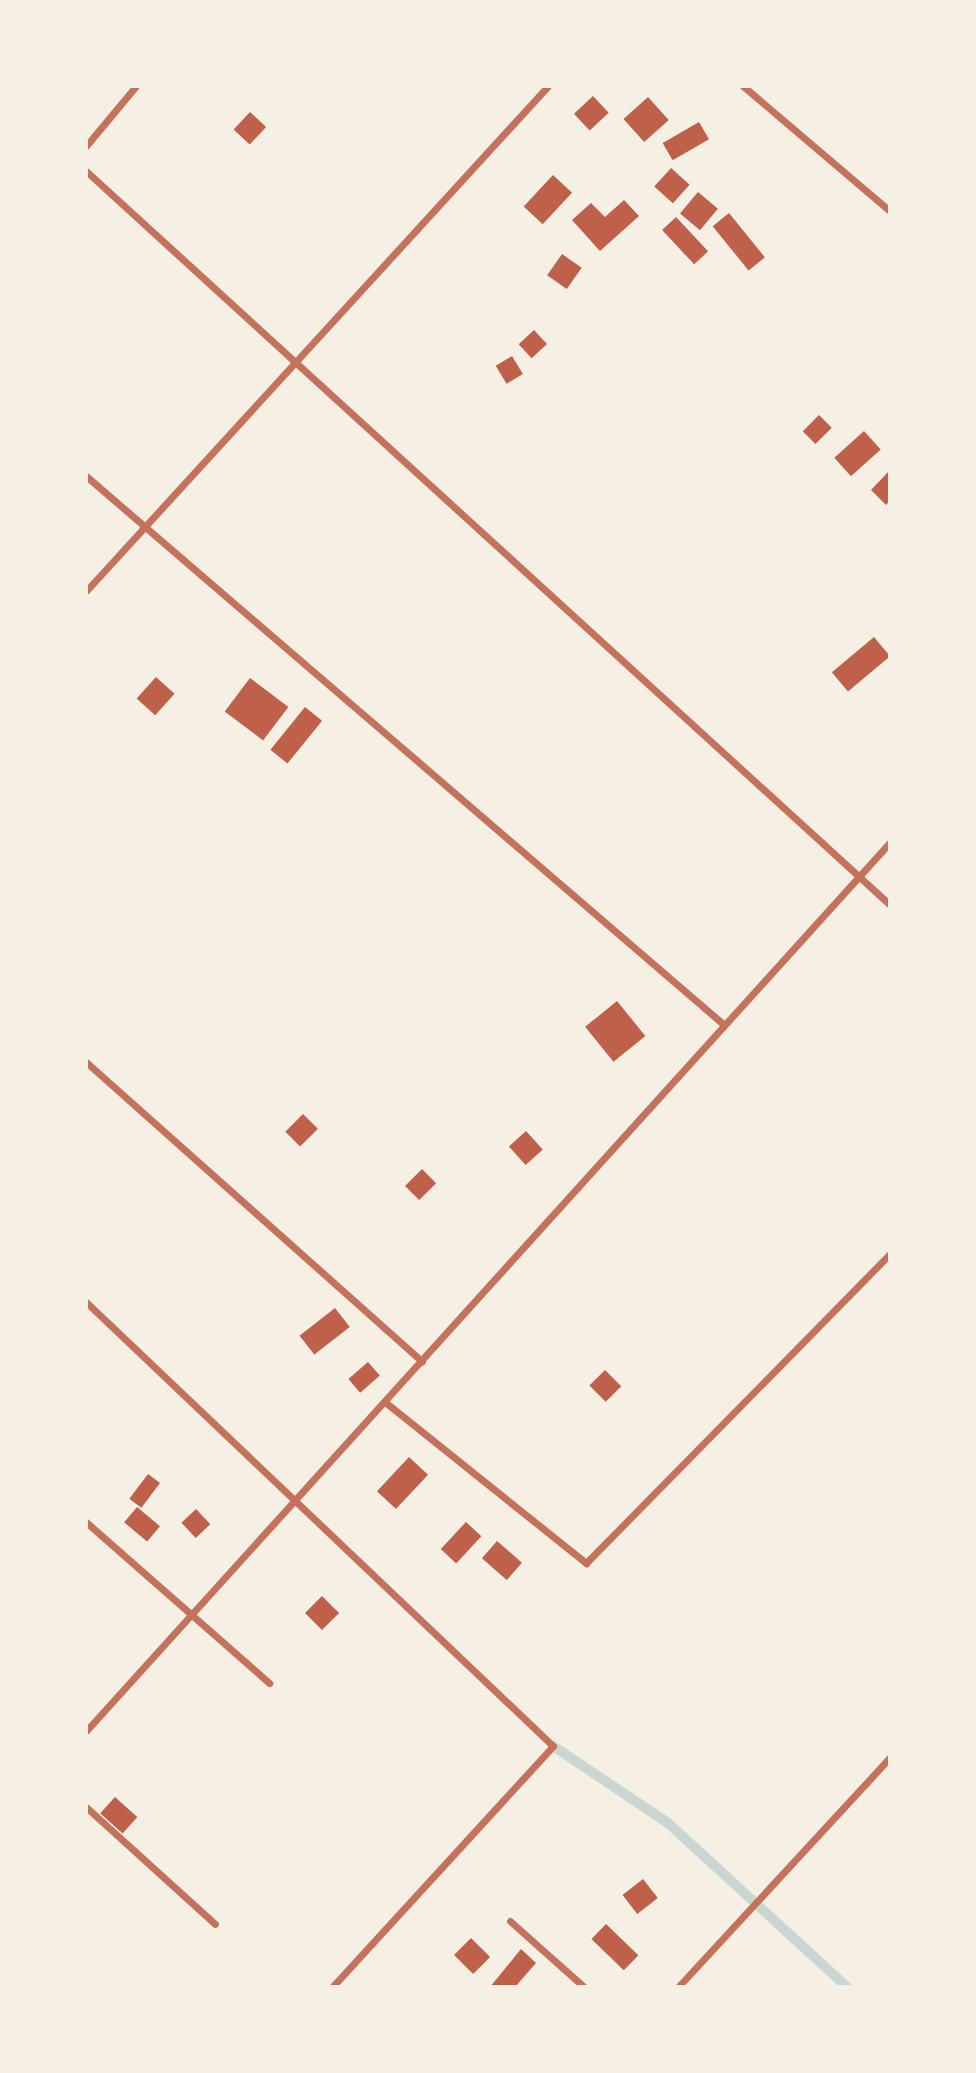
<!DOCTYPE html>
<style>
body{margin:0}
#map{position:relative;width:976px;height:2073px;overflow:hidden;background:#f6efe4;font-family:"IBM Plex Sans",sans-serif}
div>[style]{position:absolute}
[style*='--x']{left:calc(var(--x)*1px);top:calc(var(--y)*1px);width:calc(var(--w)*1px);rotate:calc(var(--a)*1deg)}
.stream>*{height:10px;margin:-5px;padding:0 5px;transform-origin:5px;border-radius:5px;background:#c9d6d2}
.building>*{inset:0;background:#bf614a;transform-origin:0 0}
.minor>*{height:7px;margin:-3.5px;padding:0 3.5px;transform-origin:3.5px;border-radius:3.5px;background:#c5725c}
span{translate:-50% -50%;white-space:nowrap;text-align:center;line-height:1.15;-webkit-text-stroke:6px #f6efe4;paint-order:stroke}
.frame{position:absolute;inset:0;border:88px solid #f6efe4;pointer-events:none}
</style>
<div id="map">
<div class="stream">
<i style="--x:553;--y:1746;--w:138;--a:33.8"></i>
<i style="--x:668;--y:1823;--w:243;--a:42.5"></i>
</div>
<div class="building">
<i style="left:593px;top:96px;width:23px;height:26px;rotate:47deg"></i>
<i style="left:648px;top:97px;width:31px;height:33px;rotate:48deg"></i>
<i style="left:250px;top:112px;width:22px;height:24px;rotate:43deg"></i>
<i style="left:699px;top:122px;width:20px;height:42px;rotate:60deg"></i>
<i style="left:671px;top:168px;width:25px;height:25px;rotate:42deg"></i>
<i style="left:553px;top:175px;width:26px;height:43px;rotate:43deg"></i>
<i style="left:698px;top:192px;width:26px;height:28px;rotate:40deg"></i>
<i style="clip-path:polygon(624px 200px,639px 216px,600px 251px,572px 220px,591px 203px,605px 217px)"></i>
<i style="left:729px;top:213px;width:57px;height:21px;rotate:51deg"></i>
<i style="left:676px;top:217px;width:47px;height:19px;rotate:47deg"></i>
<i style="left:562px;top:254px;width:24px;height:26px;rotate:35deg"></i>
<i style="left:534px;top:330px;width:19px;height:21px;rotate:47deg"></i>
<i style="left:512px;top:356px;width:21px;height:19px;rotate:59deg"></i>
<i style="left:819px;top:415px;width:18px;height:23px;rotate:45deg"></i>
<i style="left:864px;top:431px;width:25px;height:40px;rotate:48deg"></i>
<i style="clip-path:polygon(890px 470px,890px 500px,886px 505px,871px 490px)"></i>
<i style="left:874px;top:637px;width:25px;height:55px;rotate:50deg"></i>
<i style="left:156px;top:677px;width:25px;height:29px;rotate:42deg"></i>
<i style="left:250px;top:678px;width:48px;height:42px;rotate:37deg"></i>
<i style="left:305px;top:707px;width:22px;height:55px;rotate:39deg"></i>
<i style="left:617px;top:1001px;width:45px;height:41px;rotate:51deg"></i>
<i style="left:303px;top:1114px;width:21px;height:25px;rotate:45deg"></i>
<i style="left:526px;top:1131px;width:25px;height:23px;rotate:48deg"></i>
<i style="left:422px;top:1169px;width:20px;height:24px;rotate:45deg"></i>
<i style="left:335px;top:1308px;width:24px;height:45px;rotate:52deg"></i>
<i style="left:368px;top:1362px;width:18px;height:26px;rotate:49deg"></i>
<i style="left:605px;top:1370px;width:23px;height:22px;rotate:45deg"></i>
<i style="left:409px;top:1457px;width:26px;height:47px;rotate:43deg"></i>
<i style="left:148px;top:1474px;width:15px;height:31px;rotate:37deg"></i>
<i style="left:137px;top:1507px;width:30px;height:20px;rotate:40deg"></i>
<i style="left:196px;top:1509px;width:21px;height:20px;rotate:47deg"></i>
<i style="left:466px;top:1522px;width:21px;height:37px;rotate:43deg"></i>
<i style="left:497px;top:1541px;width:33px;height:23px;rotate:41deg"></i>
<i style="left:322px;top:1596px;width:24px;height:24px;rotate:45deg"></i>
<i style="left:115px;top:1797px;width:30px;height:22px;rotate:42deg"></i>
<i style="left:643px;top:1879px;width:24px;height:26px;rotate:52deg"></i>
<i style="left:606px;top:1924px;width:45px;height:21px;rotate:44deg"></i>
<i style="left:471px;top:1938px;width:27px;height:24px;rotate:45deg"></i>
<i style="clip-path:polygon(521px 1949px,536px 1963px,515px 1987px,490px 1987px)"></i>
</div>
<div class="minor">
<i style="--x:743;--y:86;--w:193;--a:40.4"></i>
<i style="--x:86;--y:146;--w:78;--a:-50.2"></i>
<i style="--x:86;--y:171;--w:1089;--a:42.39"></i>
<i style="--x:86;--y:476;--w:840;--a:40.7"></i>
<i style="--x:86;--y:591;--w:684;--a:-47.55"></i>
<i style="--x:86;--y:1062;--w:450;--a:41.7"></i>
<i style="--x:86;--y:1302;--w:644;--a:43.55"></i>
<i style="--x:553;--y:1746;--w:327;--a:132.5"></i>
<i style="--x:385;--y:1402;--w:258;--a:38.7"></i>
<i style="--x:586;--y:1563;--w:433;--a:-45.5"></i>
<i style="--x:86;--y:1522;--w:244;--a:41.3"></i>
<i style="--x:86;--y:1731;--w:1199;--a:-47.87"></i>
<i style="--x:86;--y:1807;--w:174;--a:42.2"></i>
<i style="--x:510;--y:1921;--w:99;--a:41.7"></i>
<i style="--x:678;--y:1987;--w:313;--a:-47.3"></i>
</div>
<div class="frame"></div>
</div>
